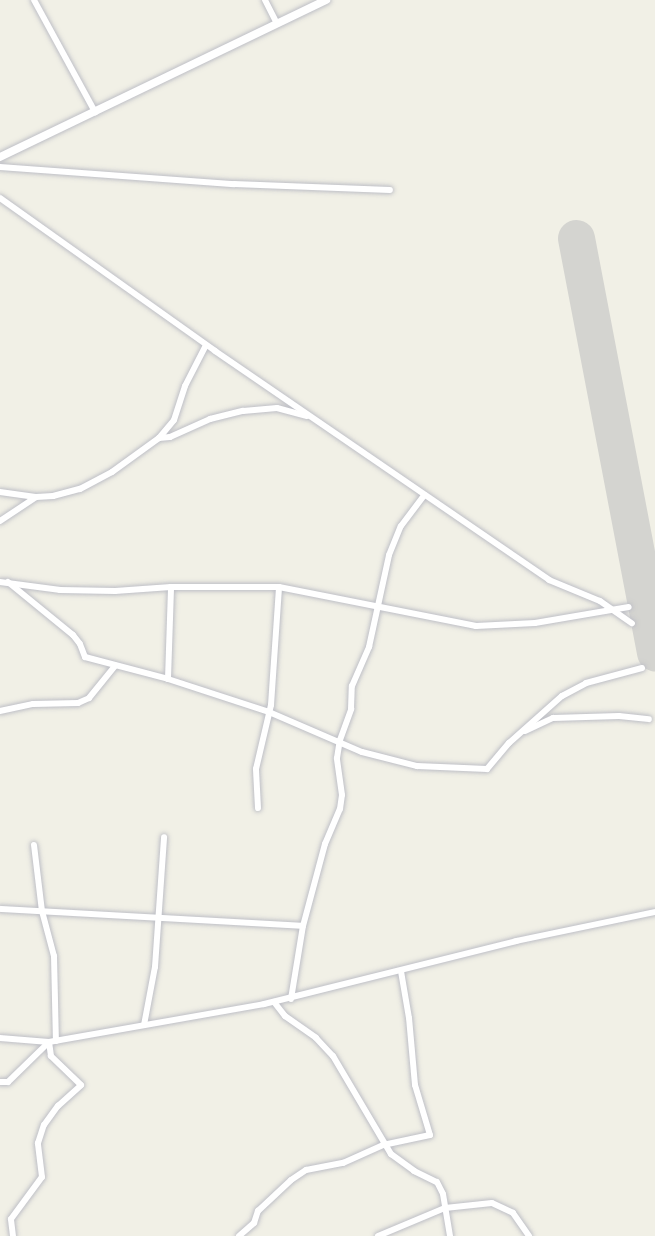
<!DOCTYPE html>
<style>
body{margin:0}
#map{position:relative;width:655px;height:1236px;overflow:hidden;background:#f1f0e6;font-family:Lato,sans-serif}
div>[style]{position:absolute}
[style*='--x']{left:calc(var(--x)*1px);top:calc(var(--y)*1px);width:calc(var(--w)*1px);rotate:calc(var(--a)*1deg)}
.runway>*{height:37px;margin:-18.5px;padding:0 18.5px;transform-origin:18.5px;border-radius:18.5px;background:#d4d4d0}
.roads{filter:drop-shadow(0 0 2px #bebfc6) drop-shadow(0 0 2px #bebfc6)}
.street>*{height:6px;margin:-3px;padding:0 3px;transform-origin:3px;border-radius:3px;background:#fff}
.secondary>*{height:8px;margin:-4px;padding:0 4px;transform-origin:4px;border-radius:4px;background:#fff}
span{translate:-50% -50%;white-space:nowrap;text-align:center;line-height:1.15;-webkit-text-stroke:5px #fff;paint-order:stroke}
</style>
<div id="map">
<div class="runway">
<i style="--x:576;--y:238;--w:422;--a:79.2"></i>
</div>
<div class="roads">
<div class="street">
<i style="--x:34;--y:0;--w:128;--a:61.4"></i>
<i style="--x:265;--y:0;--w:27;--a:63"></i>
<i style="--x:0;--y:167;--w:235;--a:4.2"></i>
<i style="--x:234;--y:184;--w:156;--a:2.2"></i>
<i style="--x:0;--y:198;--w:264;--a:35.4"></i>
<i style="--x:215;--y:351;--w:405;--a:34.4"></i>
<i style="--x:549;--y:580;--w:55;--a:22.4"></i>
<i style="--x:600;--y:601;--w:39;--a:35"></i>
<i style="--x:159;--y:438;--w:23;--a:-50"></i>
<i style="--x:174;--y:420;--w:36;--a:-72"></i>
<i style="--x:185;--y:386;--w:46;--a:-62.9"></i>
<i style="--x:0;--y:492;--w:36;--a:8"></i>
<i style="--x:0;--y:521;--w:43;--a:-33.7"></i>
<i style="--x:36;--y:497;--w:17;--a:-3"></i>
<i style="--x:53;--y:496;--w:28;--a:-15"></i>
<i style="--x:80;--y:489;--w:36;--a:-28"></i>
<i style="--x:112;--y:472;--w:58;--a:-35.9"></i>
<i style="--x:159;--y:438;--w:11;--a:-5"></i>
<i style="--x:170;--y:437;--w:44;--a:-24.2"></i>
<i style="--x:210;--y:419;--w:34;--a:-14"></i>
<i style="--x:243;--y:411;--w:34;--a:-5"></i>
<i style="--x:277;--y:408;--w:31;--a:15"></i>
<i style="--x:0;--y:582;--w:61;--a:7.6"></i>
<i style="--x:60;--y:590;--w:55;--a:1"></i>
<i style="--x:115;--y:591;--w:56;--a:-4.1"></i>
<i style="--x:171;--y:587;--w:108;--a:0"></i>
<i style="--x:279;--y:587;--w:201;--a:11.2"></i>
<i style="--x:476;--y:626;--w:59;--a:-2.9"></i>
<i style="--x:535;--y:623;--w:95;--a:-9.7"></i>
<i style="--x:8;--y:582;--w:84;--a:39.2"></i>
<i style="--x:73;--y:635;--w:11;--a:52"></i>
<i style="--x:80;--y:644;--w:14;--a:69"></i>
<i style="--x:85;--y:657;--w:86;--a:14.8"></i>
<i style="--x:168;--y:679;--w:106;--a:18.1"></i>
<i style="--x:269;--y:712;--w:101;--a:23.3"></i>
<i style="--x:362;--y:752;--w:57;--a:14.3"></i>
<i style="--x:417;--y:766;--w:70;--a:2.5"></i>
<i style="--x:487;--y:769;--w:34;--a:-50"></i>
<i style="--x:509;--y:743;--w:71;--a:-41.6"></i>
<i style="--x:562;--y:696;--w:27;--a:-28"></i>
<i style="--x:586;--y:683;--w:58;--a:-15"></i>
<i style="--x:168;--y:679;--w:92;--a:-88.1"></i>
<i style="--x:0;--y:711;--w:34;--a:-12"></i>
<i style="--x:33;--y:704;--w:45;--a:-1.3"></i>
<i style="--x:78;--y:703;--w:12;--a:-24"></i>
<i style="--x:89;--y:698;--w:41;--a:-50.9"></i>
<i style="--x:525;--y:731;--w:31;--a:-25"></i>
<i style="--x:553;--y:718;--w:66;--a:-1.7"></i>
<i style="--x:619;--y:716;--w:30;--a:6"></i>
<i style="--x:258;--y:808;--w:39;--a:-93"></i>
<i style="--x:256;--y:769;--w:66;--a:-76.8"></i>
<i style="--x:271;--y:705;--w:118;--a:-86.1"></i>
<i style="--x:34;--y:845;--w:66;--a:83.1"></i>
<i style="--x:42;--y:911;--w:47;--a:75.1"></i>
<i style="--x:54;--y:956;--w:85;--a:88.7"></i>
<i style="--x:0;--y:909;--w:303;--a:3.2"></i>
<i style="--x:291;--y:999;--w:74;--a:-80.7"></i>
<i style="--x:303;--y:926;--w:85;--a:-75"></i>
<i style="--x:325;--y:844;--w:38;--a:-67"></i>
<i style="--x:340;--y:809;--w:14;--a:-82"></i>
<i style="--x:342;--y:795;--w:37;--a:-98"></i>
<i style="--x:337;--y:758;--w:18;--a:-81"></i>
<i style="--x:340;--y:740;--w:33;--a:-70"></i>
<i style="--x:351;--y:709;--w:23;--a:-88"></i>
<i style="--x:352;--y:686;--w:43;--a:-66.4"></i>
<i style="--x:369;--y:647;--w:94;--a:-77.7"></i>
<i style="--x:389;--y:555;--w:31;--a:-68"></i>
<i style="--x:401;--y:526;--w:39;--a:-53"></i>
<i style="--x:274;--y:1002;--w:18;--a:52"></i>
<i style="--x:285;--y:1016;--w:38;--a:35"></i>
<i style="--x:316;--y:1038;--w:25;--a:47"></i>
<i style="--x:333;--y:1056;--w:114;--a:59.4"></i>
<i style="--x:391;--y:1154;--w:29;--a:36"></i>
<i style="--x:414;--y:1171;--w:25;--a:26"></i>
<i style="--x:437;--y:1182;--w:13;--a:63"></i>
<i style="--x:443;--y:1194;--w:43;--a:80.5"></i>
<i style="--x:144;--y:1025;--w:59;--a:-79.3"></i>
<i style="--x:155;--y:967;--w:130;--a:-86"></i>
<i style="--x:0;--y:1038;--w:49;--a:4.7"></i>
<i style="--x:49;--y:1042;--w:218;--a:-10"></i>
<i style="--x:264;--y:1004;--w:260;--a:-14"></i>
<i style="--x:516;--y:941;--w:142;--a:-11.8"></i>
<i style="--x:0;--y:1082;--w:8;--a:0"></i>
<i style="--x:8;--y:1082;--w:56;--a:-44.3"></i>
<i style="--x:13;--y:1236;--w:17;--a:-97"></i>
<i style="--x:11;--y:1219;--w:52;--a:-53.6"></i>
<i style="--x:42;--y:1177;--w:34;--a:-97"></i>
<i style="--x:38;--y:1143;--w:19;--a:-72"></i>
<i style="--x:44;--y:1125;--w:24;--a:-54"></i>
<i style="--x:58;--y:1106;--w:31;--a:-42"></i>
<i style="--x:81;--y:1085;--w:42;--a:-136"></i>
<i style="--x:51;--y:1056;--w:14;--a:-98"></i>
<i style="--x:239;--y:1236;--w:20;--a:-41"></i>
<i style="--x:254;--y:1223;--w:13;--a:-72"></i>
<i style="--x:258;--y:1211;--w:45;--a:-43.2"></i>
<i style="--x:291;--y:1180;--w:18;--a:-34"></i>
<i style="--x:306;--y:1170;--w:38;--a:-11"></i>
<i style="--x:343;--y:1163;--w:44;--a:-24.2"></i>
<i style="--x:383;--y:1145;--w:48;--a:-12"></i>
<i style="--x:430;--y:1135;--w:52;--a:-106.7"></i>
<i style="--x:415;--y:1085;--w:67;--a:-95.1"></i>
<i style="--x:409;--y:1018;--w:48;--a:-99.7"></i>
<i style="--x:378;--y:1236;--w:73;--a:-22.7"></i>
<i style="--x:445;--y:1208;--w:47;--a:-6.1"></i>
<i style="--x:492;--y:1203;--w:23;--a:25"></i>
<i style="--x:513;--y:1213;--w:28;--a:55"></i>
</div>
<div class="secondary">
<i style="--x:0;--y:157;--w:362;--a:-25.7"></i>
</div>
</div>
</div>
